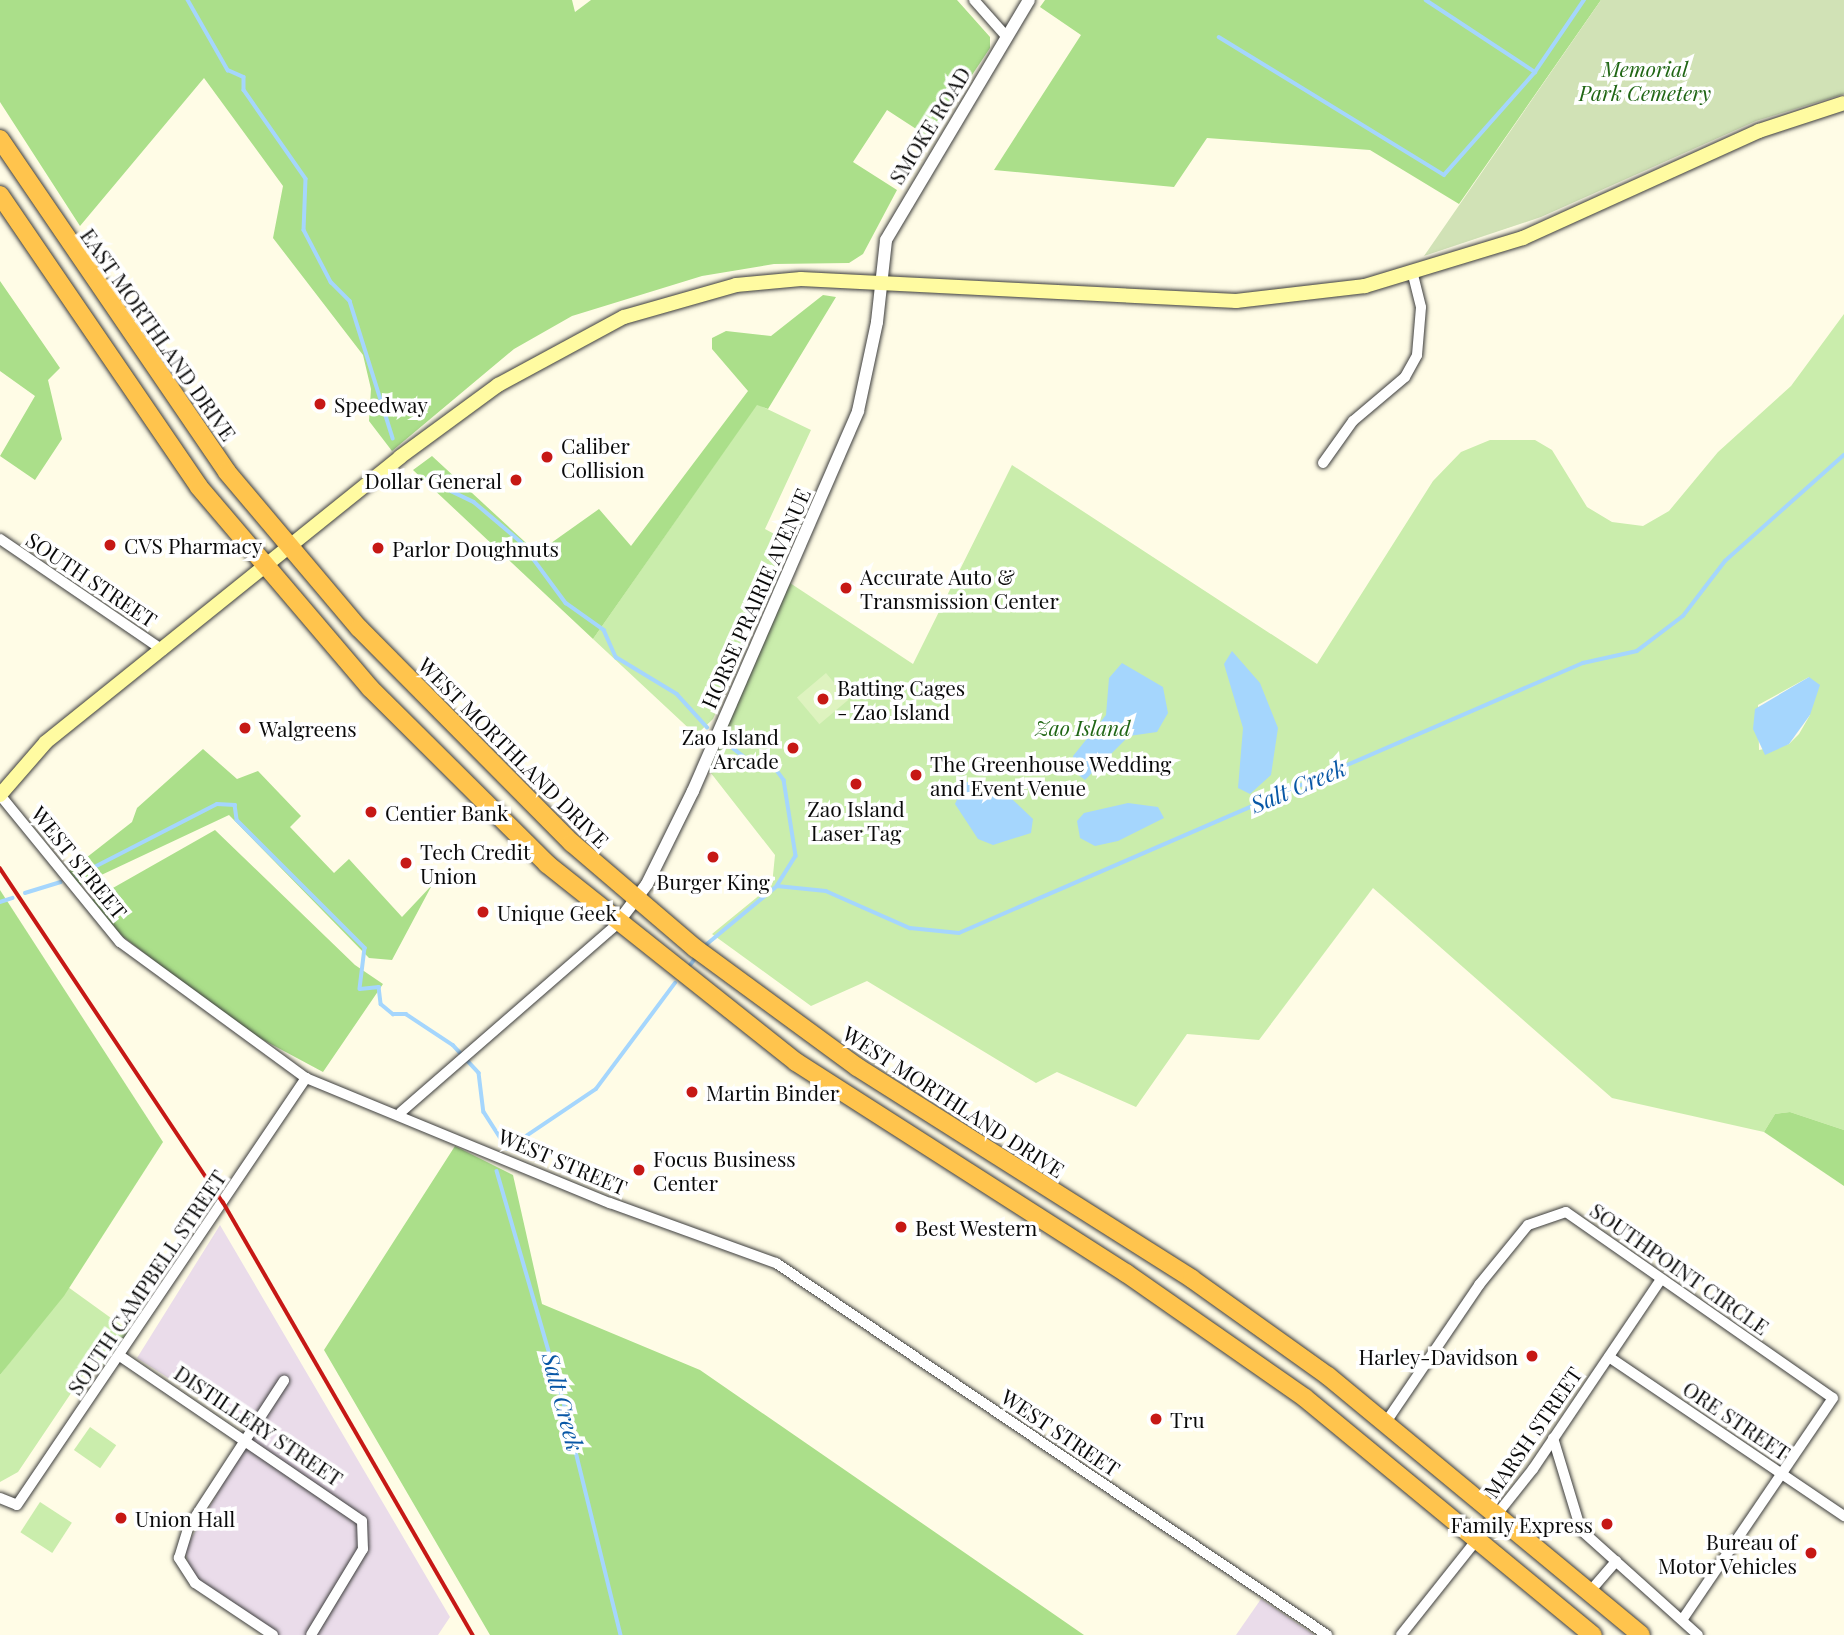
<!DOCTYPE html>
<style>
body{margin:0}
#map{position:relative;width:1844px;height:1635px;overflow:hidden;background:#fffce6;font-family:"Playfair Display",serif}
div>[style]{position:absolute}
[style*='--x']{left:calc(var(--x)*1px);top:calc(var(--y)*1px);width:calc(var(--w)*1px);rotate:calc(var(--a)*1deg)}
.industrial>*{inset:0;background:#eadcea}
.green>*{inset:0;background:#caedac;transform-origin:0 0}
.forest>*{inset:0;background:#abdf8a}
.cemetery>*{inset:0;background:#d1e2b6}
.pitch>*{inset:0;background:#def3bf;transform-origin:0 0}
.water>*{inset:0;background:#a5d6fd}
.stream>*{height:3.5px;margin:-1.75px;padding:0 1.75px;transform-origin:1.75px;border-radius:1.75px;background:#a5d6fd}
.roads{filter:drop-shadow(0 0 2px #3d3d3d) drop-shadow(0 0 2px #3d3d3d)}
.minor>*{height:10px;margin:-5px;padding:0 5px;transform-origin:5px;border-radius:5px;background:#fff}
.tertiary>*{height:12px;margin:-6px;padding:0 6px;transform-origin:6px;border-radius:6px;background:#fff}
.secondary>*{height:14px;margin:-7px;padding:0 7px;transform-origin:7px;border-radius:7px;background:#fffba1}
.trunk>*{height:18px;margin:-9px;padding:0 9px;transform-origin:9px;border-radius:9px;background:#ffc44d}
.rail>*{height:3.5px;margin:-1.75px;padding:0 1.75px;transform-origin:1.75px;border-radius:1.75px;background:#c61815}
.dots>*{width:19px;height:19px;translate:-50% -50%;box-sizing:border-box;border:4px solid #fff;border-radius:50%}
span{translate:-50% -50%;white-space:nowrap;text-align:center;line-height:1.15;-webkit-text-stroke:7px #fff;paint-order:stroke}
.park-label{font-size:21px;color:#206615;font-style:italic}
.street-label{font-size:21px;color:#0a0a0a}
.poi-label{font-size:21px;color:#0a0a0a}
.left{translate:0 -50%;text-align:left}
.right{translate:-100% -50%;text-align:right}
.water-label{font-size:23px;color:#0857a6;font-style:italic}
</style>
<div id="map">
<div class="industrial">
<i style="clip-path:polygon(220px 1225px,450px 1617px,438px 1635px,272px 1635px,191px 1574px,185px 1549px,253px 1432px,137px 1358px)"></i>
<i style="clip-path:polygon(1261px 1599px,1314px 1635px,1236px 1635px)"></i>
</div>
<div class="green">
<i style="clip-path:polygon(evenodd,1844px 314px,1844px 1130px,1790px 1112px,1775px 1114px,1764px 1132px,1612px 1098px,1373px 888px,1259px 1040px,1187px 1034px,1136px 1107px,1057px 1072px,1036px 1083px,867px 981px,811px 1006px,712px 934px,772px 885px,775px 855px,707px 768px,790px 583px,913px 664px,1012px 465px,1317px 664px,1433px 481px,1461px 452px,1490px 440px,1535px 440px,1552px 450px,1587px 507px,1612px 522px,1643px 526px,1669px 511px,1718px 452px,1791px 386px,1844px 314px,1809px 677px,1810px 715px,1799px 734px,1789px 744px,1759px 750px,1758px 705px,1809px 677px)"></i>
<i style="clip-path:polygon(757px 404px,811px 430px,765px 529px,791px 543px,713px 719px,696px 735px,593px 639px)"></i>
<i style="clip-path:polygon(68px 1287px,129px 1331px,104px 1365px,94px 1359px,18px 1472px,0 1482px,0 1375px)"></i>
<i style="left:90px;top:1427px;width:32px;height:28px;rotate:35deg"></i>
<i style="left:40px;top:1502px;width:38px;height:36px;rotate:33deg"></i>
</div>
<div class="forest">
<i style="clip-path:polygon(0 0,572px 0,575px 12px,591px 0,957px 0,990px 37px,990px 48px,930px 138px,887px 110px,853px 162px,897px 190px,863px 254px,849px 263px,774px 264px,702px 276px,572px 316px,514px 349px,392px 451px,369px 421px,371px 389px,363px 355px,273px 238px,283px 186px,204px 78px,80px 226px,0 102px)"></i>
<i style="clip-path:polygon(1045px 0,1601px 0,1459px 204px,1370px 150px,1207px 138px,1174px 187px,994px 170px,1081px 35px,1040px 7px)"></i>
<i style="clip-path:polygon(0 281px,60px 368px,48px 380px,62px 439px,35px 480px,0 456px,35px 396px,0 371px)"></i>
<i style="clip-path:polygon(823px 295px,836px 297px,768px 409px,757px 405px,593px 639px,413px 470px,432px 456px,537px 553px,599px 509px,631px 546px,748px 391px,712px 349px,712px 338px,726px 331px,771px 336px)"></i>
<i style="clip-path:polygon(203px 749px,237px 779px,258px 771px,301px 816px,290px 827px,334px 873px,349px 859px,402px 917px,432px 885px,392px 960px,369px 958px,229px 815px,80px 885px,68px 872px,132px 822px,137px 808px)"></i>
<i style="clip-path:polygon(215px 830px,355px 965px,383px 984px,323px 1072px,241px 1028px,121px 935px,90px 901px)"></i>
<i style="clip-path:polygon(0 890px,163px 1142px,64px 1296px,0 1375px)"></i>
<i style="clip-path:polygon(1790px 1112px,1844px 1130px,1844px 1186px,1764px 1132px,1775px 1114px)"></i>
<i style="clip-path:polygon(455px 1146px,513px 1175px,542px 1304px,700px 1370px,1084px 1635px,490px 1635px,324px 1350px)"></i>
</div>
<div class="cemetery">
<i style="clip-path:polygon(1601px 0,1844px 0,1844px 94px,1756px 121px,1541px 217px,1424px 256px)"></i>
</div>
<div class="pitch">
<i style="left:826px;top:673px;width:35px;height:38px;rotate:50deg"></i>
</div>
<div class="water">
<i style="clip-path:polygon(1232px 651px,1260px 683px,1278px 728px,1271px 775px,1250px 794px,1238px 788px,1243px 728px,1224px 664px)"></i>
<i style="clip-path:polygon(1122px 663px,1163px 687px,1168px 713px,1157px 732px,1129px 736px,1085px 780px,1076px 773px,1073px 756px,1106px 715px,1109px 678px)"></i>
<i style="clip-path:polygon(1809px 677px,1820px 685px,1810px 715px,1789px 744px,1765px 755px,1753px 729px,1755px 709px)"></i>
<i style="clip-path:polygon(965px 781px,1013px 800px,1033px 819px,1031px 833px,993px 845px,978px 839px,955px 804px)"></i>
<i style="clip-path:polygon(1128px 803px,1158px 807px,1164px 818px,1118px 841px,1095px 846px,1080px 838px,1077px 821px,1084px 813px)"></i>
</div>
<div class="stream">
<i style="--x:188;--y:0;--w:81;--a:60.3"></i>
<i style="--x:228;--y:70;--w:17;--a:24"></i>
<i style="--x:244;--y:77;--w:13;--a:90"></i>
<i style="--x:244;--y:90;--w:108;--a:55.1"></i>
<i style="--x:306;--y:179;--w:51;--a:92.2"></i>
<i style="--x:304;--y:230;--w:59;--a:62.6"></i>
<i style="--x:331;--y:282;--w:27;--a:45"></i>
<i style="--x:350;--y:301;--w:144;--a:72.6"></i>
<i style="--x:1426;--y:0;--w:131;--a:33.4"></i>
<i style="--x:1219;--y:37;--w:264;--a:31.5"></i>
<i style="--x:1444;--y:175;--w:137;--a:-48.5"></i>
<i style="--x:1535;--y:72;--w:87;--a:-55.8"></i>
<i style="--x:426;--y:479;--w:53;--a:25.6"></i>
<i style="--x:474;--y:502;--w:62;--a:40.4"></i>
<i style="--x:521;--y:542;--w:76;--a:53.6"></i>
<i style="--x:566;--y:603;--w:47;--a:35.4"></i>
<i style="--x:604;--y:630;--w:30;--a:66"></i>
<i style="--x:616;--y:657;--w:71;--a:31.2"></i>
<i style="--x:677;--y:694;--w:45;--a:47.7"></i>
<i style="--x:729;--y:745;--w:29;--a:38"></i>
<i style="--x:752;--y:763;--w:21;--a:5"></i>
<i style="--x:773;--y:765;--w:19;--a:54"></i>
<i style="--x:784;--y:780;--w:77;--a:81"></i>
<i style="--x:796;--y:856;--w:34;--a:122"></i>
<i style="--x:77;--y:876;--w:157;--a:-27.2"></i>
<i style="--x:217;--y:804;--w:18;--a:3"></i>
<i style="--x:235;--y:805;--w:15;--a:82"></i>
<i style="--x:237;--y:820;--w:181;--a:45"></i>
<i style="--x:365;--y:948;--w:41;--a:97"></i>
<i style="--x:360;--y:989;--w:19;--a:-6"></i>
<i style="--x:379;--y:987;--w:17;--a:83"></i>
<i style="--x:381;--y:1004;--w:16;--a:40"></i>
<i style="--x:393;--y:1014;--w:13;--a:0"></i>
<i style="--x:406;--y:1014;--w:56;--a:33.4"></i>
<i style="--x:453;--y:1045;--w:38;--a:47"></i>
<i style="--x:479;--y:1073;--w:39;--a:83"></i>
<i style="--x:484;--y:1112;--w:43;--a:57.4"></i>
<i style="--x:25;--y:893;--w:37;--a:-17"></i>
<i style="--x:0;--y:902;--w:13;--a:-18"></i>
<i style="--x:707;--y:944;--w:91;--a:-39.6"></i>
<i style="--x:777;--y:886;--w:49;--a:5.8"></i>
<i style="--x:826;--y:891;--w:92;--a:23.8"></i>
<i style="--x:910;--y:928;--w:49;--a:5.8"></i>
<i style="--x:959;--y:933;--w:680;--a:-23.4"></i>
<i style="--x:1583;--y:663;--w:55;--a:-12.5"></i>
<i style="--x:1637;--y:651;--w:58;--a:-37.3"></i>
<i style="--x:1683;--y:616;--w:69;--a:-52.6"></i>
<i style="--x:1725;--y:561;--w:159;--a:-41.7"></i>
<i style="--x:688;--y:968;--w:10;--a:-53"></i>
<i style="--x:507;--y:1149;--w:107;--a:-34"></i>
<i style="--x:596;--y:1089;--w:132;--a:-53.3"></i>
<i style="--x:497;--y:1171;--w:241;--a:73.9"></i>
<i style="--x:564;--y:1403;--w:239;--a:76.2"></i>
</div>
<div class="roads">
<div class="minor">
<i style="--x:974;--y:0;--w:48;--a:48.4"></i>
<i style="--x:1323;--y:463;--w:52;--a:-54.5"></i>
<i style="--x:1353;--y:421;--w:68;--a:-40.2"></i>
<i style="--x:1405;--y:377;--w:25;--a:-61"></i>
<i style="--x:1417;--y:355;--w:48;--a:-85.2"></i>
<i style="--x:1421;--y:307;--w:33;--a:-104"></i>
<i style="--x:0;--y:539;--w:197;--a:34.3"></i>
<i style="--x:0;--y:795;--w:190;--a:50.8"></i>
<i style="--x:120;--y:942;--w:230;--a:36.2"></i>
<i style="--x:306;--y:1078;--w:329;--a:22.4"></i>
<i style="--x:610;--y:1203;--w:177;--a:19.9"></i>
<i style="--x:776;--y:1263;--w:665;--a:34.02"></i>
<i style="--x:401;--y:1112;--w:285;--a:-41"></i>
<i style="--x:120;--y:1356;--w:293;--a:34.3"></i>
<i style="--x:362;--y:1521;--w:28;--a:88"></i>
<i style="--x:363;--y:1549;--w:100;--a:121.2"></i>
<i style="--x:1609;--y:1357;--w:284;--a:34.1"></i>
<i style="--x:1386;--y:1422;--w:166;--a:-55.8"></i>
<i style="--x:1479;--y:1285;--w:77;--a:-50.8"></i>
<i style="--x:1528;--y:1225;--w:40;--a:-18.9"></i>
<i style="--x:1566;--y:1212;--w:325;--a:34.9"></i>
<i style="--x:1833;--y:1398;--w:268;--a:124.2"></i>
<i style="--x:1553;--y:1438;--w:96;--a:73.1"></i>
<i style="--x:1581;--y:1530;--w:157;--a:41.9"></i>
<i style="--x:0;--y:1498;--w:18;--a:22"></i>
<i style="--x:17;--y:1505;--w:516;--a:-55.91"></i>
<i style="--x:1592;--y:1589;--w:37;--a:-49"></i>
<i style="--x:273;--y:1635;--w:94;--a:-146.3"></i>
<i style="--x:195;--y:1583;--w:30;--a:-123"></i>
<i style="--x:179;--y:1558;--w:31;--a:-73"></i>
<i style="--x:188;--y:1528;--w:176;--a:-56.9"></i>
<i style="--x:1401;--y:1635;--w:212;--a:-51.5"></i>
<i style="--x:1533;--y:1469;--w:229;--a:-56"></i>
</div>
<div class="tertiary">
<i style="--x:616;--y:925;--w:51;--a:-52.9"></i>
<i style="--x:647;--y:884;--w:104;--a:-63.7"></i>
<i style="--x:693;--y:791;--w:414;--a:-66.5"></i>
<i style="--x:858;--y:411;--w:91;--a:-77.9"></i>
<i style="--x:877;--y:322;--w:82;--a:-83.7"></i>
<i style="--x:886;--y:240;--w:279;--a:-59.2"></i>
</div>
<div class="secondary">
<i style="--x:0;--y:795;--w:70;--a:-49"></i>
<i style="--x:46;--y:742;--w:454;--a:-38.8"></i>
<i style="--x:400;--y:457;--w:122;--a:-36.3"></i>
<i style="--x:498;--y:385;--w:143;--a:-28.4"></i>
<i style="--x:624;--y:317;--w:116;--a:-15.9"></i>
<i style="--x:736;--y:285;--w:65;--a:-5.3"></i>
<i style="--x:801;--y:279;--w:436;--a:2.9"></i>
<i style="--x:1236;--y:301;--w:130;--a:-6.6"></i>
<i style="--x:1365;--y:286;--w:165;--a:-16.9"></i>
<i style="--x:1523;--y:238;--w:259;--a:-24.4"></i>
<i style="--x:1759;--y:131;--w:89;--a:-18.2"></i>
</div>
<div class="trunk">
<i style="--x:0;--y:139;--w:403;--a:55.7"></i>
<i style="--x:227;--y:472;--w:204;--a:49.8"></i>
<i style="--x:359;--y:628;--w:303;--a:45.3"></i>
<i style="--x:572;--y:843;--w:162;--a:40.5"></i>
<i style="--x:695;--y:948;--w:201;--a:36.3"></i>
<i style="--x:857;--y:1067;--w:396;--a:32.3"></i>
<i style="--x:1192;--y:1279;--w:167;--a:35.5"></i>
<i style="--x:1328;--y:1376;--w:406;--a:39.6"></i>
<i style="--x:0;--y:195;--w:353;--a:55.7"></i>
<i style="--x:199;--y:487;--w:264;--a:49.6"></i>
<i style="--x:370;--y:688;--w:250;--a:44.8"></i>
<i style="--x:547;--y:864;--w:318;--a:38.5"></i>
<i style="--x:796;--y:1062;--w:392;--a:32.6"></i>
<i style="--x:1126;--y:1273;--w:218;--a:34.9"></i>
<i style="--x:1305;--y:1398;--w:373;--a:39.5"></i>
</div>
</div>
<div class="rail">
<i style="--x:0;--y:868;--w:402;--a:56.3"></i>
<i style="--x:223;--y:1202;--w:500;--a:60"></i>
</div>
<div class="dots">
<i style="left:320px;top:404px;background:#c61815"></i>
<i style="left:547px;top:457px;background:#c61815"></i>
<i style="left:516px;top:480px;background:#c61815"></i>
<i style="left:110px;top:545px;background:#c61815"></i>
<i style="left:378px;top:548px;background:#c61815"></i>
<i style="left:846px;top:588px;background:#c61815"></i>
<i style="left:823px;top:699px;background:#c61815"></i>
<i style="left:245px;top:728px;background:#c61815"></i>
<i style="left:793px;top:748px;background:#c61815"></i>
<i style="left:916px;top:775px;background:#c61815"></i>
<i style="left:856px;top:784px;background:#c61815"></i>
<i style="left:371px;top:812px;background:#c61815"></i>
<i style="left:713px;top:857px;background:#c61815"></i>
<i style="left:406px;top:863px;background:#c61815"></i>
<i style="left:483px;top:912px;background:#c61815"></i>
<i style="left:692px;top:1092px;background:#c61815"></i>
<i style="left:639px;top:1170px;background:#c61815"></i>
<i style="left:901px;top:1227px;background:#c61815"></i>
<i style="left:1532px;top:1356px;background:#c61815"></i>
<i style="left:1156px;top:1419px;background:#c61815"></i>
<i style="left:121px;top:1518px;background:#c61815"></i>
<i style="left:1607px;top:1524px;background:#c61815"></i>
<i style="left:1811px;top:1553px;background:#c61815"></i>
</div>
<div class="park-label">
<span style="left:1645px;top:80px">Memorial<br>Park Cemetery</span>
<span style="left:1083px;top:727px">Zao Island</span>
</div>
<div class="street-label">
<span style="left:929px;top:125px;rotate:-58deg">SMOKE ROAD</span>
<span style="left:159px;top:334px;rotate:55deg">EAST MORTHLAND DRIVE</span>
<span style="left:92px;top:579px;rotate:34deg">SOUTH STREET</span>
<span style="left:755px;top:598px;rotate:-66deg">HORSE PRAIRIE AVENUE</span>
<span style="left:514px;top:752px;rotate:45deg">WEST MORTHLAND DRIVE</span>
<span style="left:80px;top:862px;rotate:51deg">WEST STREET</span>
<span style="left:954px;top:1101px;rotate:33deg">WEST MORTHLAND DRIVE</span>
<span style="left:563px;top:1161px;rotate:23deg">WEST STREET</span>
<span style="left:1680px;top:1268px;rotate:35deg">SOUTHPOINT CIRCLE</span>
<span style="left:146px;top:1282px;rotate:-56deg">SOUTH CAMPBELL STREET</span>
<span style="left:1737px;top:1420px;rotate:34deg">ORE STREET</span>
<span style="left:259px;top:1425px;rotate:34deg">DISTILLERY STREET</span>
<span style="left:1061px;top:1432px;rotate:34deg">WEST STREET</span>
<span style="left:1532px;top:1432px;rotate:-55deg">MARSH STREET</span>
</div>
<div class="poi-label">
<span class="left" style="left:334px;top:404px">Speedway</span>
<span class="left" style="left:561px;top:457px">Caliber<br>Collision</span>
<span class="right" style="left:502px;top:480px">Dollar General</span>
<span class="left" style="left:124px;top:545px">CVS Pharmacy</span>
<span class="left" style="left:392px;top:548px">Parlor Doughnuts</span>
<span class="left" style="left:860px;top:588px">Accurate Auto &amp;<br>Transmission Center</span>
<span class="left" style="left:837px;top:699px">Batting Cages<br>- Zao Island</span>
<span class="left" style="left:259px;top:728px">Walgreens</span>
<span class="right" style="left:779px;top:748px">Zao Island<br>Arcade</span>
<span class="left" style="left:930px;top:775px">The Greenhouse Wedding<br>and Event Venue</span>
<span style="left:856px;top:820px">Zao Island<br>Laser Tag</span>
<span class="left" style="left:385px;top:812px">Centier Bank</span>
<span class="left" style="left:420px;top:863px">Tech Credit<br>Union</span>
<span style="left:713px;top:881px">Burger King</span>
<span class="left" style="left:497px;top:912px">Unique Geek</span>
<span class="left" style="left:706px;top:1092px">Martin Binder</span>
<span class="left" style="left:653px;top:1170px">Focus Business<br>Center</span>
<span class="left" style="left:915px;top:1227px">Best Western</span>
<span class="right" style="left:1518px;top:1356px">Harley-Davidson</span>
<span class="left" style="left:1170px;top:1419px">Tru</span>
<span class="left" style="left:135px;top:1518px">Union Hall</span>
<span class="right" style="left:1593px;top:1524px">Family Express</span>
<span class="right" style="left:1797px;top:1553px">Bureau of<br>Motor Vehicles</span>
</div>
<div class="water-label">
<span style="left:1298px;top:786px;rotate:-23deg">Salt Creek</span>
<span style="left:563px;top:1402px;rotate:75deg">Salt Creek</span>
</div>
</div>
